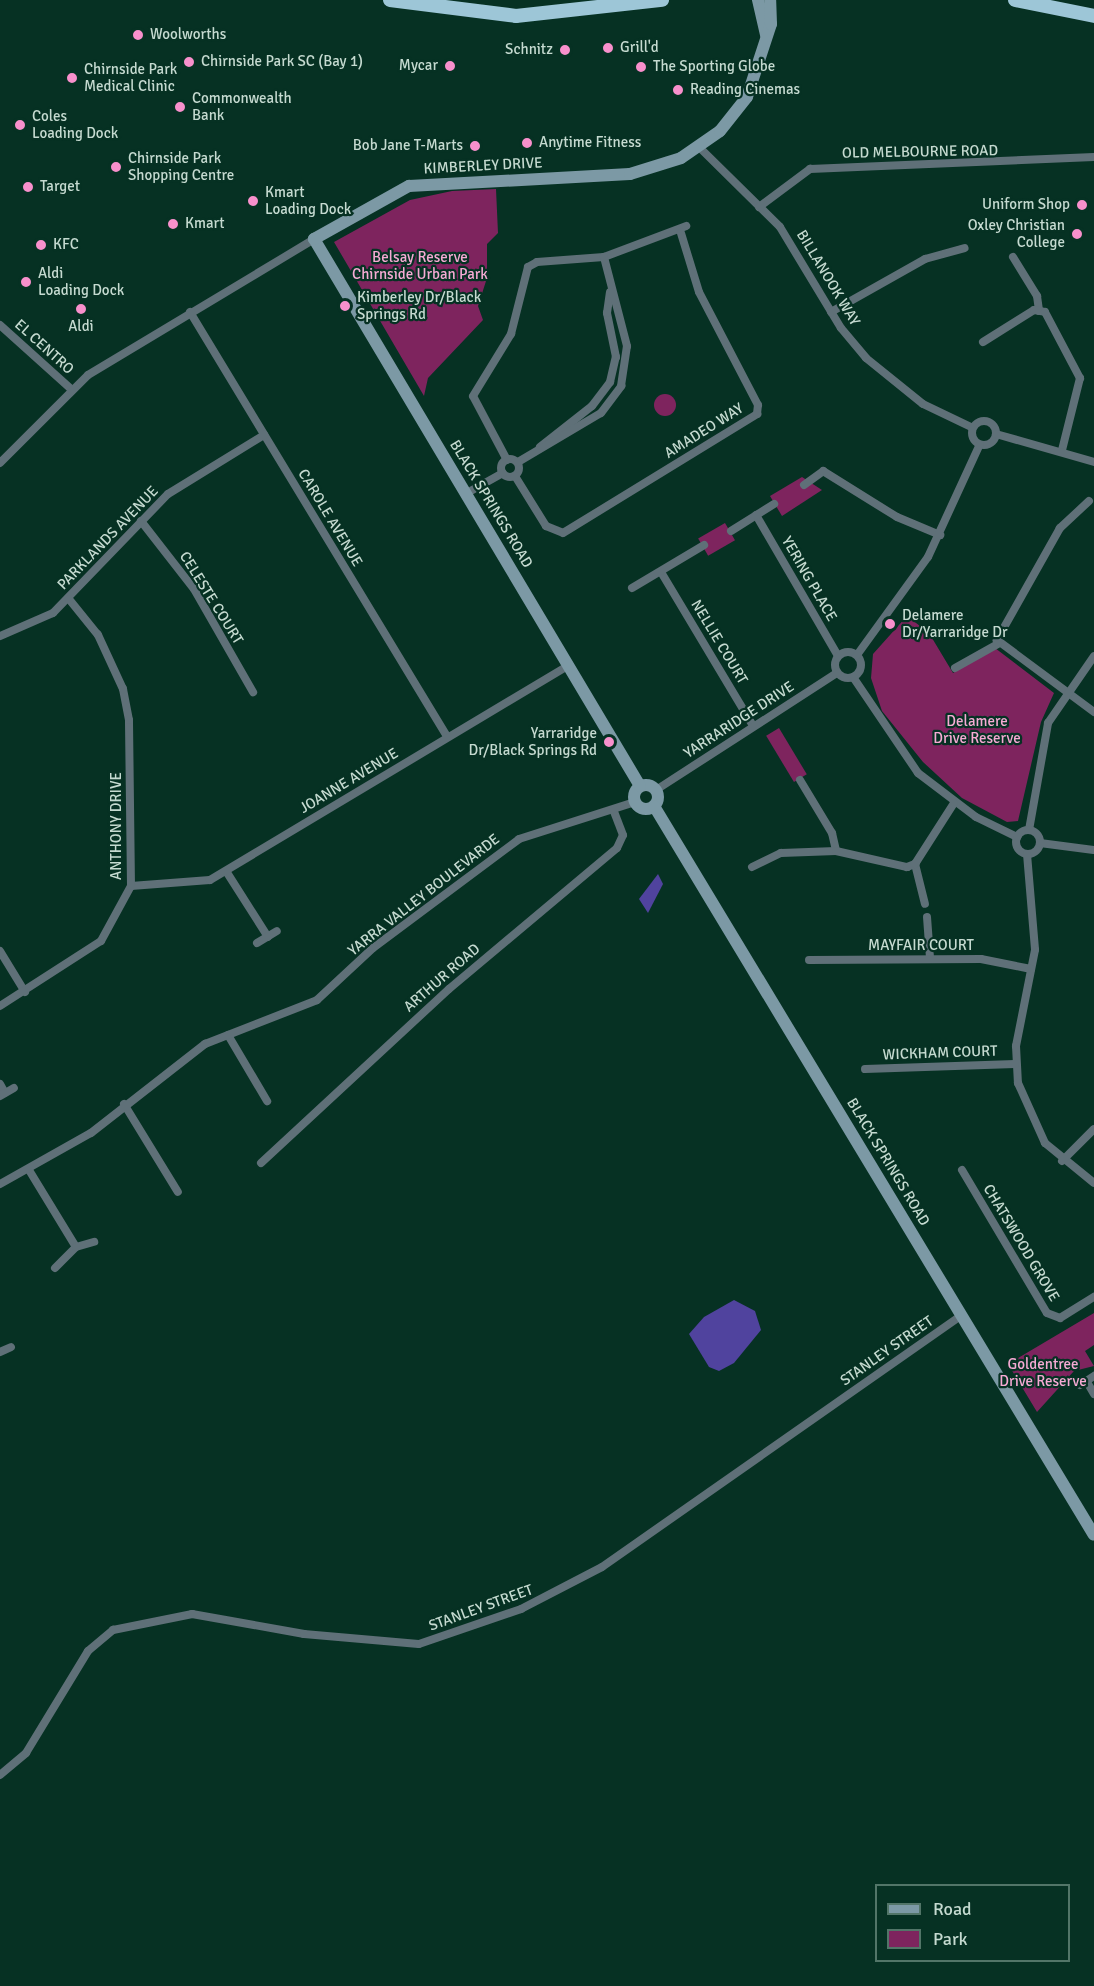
<!DOCTYPE html>
<style>
body{margin:0}
#map{position:relative;width:1094px;height:1986px;overflow:hidden;background:#063123;font-family:Signika,sans-serif}
div>[style]{position:absolute}
[style*='--x']{left:calc(var(--x)*1px);top:calc(var(--y)*1px);width:calc(var(--w)*1px);rotate:calc(var(--a)*1deg)}
.green>*{inset:0;background:#7e245e;transform-origin:0 0}
.round{border-radius:50%}
.water>*{inset:0;background:#50439e}
.minor>*{height:8px;margin:-4px;padding:0 4px;transform-origin:4px;border-radius:4px;background:#5f7078}
.minor>.ring{margin:-4px;padding:0;box-sizing:content-box;background:none;border:8px solid #5f7078;border-radius:50%}
.secondary>*{height:12px;margin:-6px;padding:0 6px;transform-origin:6px;border-radius:6px;background:#7c99a5}
.secondary>.ring{margin:-6px;padding:0;box-sizing:content-box;background:none;border:12px solid #7c99a5;border-radius:50%}
.trunk>*{height:14px;margin:-7px;padding:0 7px;transform-origin:7px;border-radius:7px;background:#9dc6d7}
.dots>*{width:16px;height:16px;translate:-50% -50%;box-sizing:border-box;border:3px solid #063123;border-radius:50%}
span{translate:-50% -50%;white-space:nowrap;text-align:center;line-height:1.15;-webkit-text-stroke:4.5px #063123;paint-order:stroke}
.poi-label{font-size:15px;color:#c5dad0}
.left{translate:0 -50%;text-align:left}
.right{translate:-100% -50%;text-align:right}
.street-label{font-size:15px;color:#c5dad0}
.park-label{font-size:15px;color:#f6aad4}
.legend{position:absolute;left:875px;top:1884px;width:195px;height:78px;box-sizing:border-box;background:#063123;border:2px solid #527568;margin:0;padding:8px 10px;list-style:none;font-size:18px;color:#c5dad0}
.legend li{display:flex;align-items:center;gap:12px;height:30px}
.legend b{width:30px;border:2px solid #527568}
</style>
<div id="map">
<div class="green">
<i style="clip-path:polygon(496px 189px,498px 233px,487px 244px,487px 278px,478px 306px,483px 320px,428px 378px,424px 396px,334px 242px,410px 200px,452px 191px)"></i>
<i class="round" style="left:654px;top:394px;width:22px;height:22px"></i>
<i style="clip-path:polygon(802px 477px,822px 490px,782px 516px,770px 496px)"></i>
<i style="left:725px;top:523px;width:20px;height:31px;rotate:60deg"></i>
<i style="clip-path:polygon(907px 616px,929px 633px,953px 673px,995px 648px,1054px 693px,1041px 722px,1018px 821px,1007px 822px,962px 798px,923px 762px,882px 711px,871px 678px,873px 654px)"></i>
<i style="left:779px;top:728px;width:54px;height:15px;rotate:59deg"></i>
<i style="clip-path:polygon(1094px 1313px,1094px 1345px,1085px 1351px,1094px 1366px,1074px 1371px,1037px 1412px,1008px 1364px)"></i>
</div>
<div class="water">
<i style="clip-path:polygon(658px 874px,663px 884px,648px 913px,639px 899px)"></i>
<i style="clip-path:polygon(734px 1300px,755px 1311px,761px 1330px,734px 1363px,719px 1371px,709px 1367px,689px 1334px,704px 1317px)"></i>
</div>
<div class="minor">
<i style="--x:700;--y:148;--w:112;--a:44.6"></i>
<i style="--x:780;--y:227;--w:118;--a:58.9"></i>
<i style="--x:841;--y:328;--w:39;--a:50"></i>
<i style="--x:866;--y:358;--w:73;--a:38.9"></i>
<i style="--x:923;--y:404;--w:55;--a:25.6"></i>
<i style="--x:759;--y:207;--w:64;--a:-36.7"></i>
<i style="--x:810;--y:169;--w:284;--a:-2.4"></i>
<i style="--x:1013;--y:257;--w:46;--a:58.4"></i>
<i style="--x:1037;--y:296;--w:15;--a:82"></i>
<i style="--x:190;--y:312;--w:497;--a:58.8"></i>
<i style="--x:831;--y:312;--w:108;--a:-29.4"></i>
<i style="--x:925;--y:259;--w:41;--a:-15.4"></i>
<i style="--x:0;--y:325;--w:96;--a:42"></i>
<i style="--x:983;--y:342;--w:60;--a:-32.1"></i>
<i style="--x:1034;--y:310;--w:11;--a:10"></i>
<i style="--x:1045;--y:312;--w:75;--a:62.1"></i>
<i style="--x:1080;--y:378;--w:74;--a:104"></i>
<i class="ring" style="left:972px;top:421px;width:16px;height:16px"></i>
<i style="--x:996;--y:434;--w:102;--a:15.9"></i>
<i style="--x:540;--y:447;--w:66;--a:-38.3"></i>
<i style="--x:592;--y:406;--w:30;--a:-53"></i>
<i style="--x:610;--y:382;--w:26;--a:-77"></i>
<i style="--x:616;--y:357;--w:45;--a:-101.6"></i>
<i style="--x:607;--y:313;--w:21;--a:-82"></i>
<i class="ring" style="left:501px;top:459px;width:10px;height:10px"></i>
<i style="--x:507;--y:460;--w:72;--a:-118"></i>
<i style="--x:473;--y:396;--w:73;--a:-58.5"></i>
<i style="--x:511;--y:334;--w:69;--a:-75.8"></i>
<i style="--x:528;--y:267;--w:10;--a:-29"></i>
<i style="--x:537;--y:262;--w:67;--a:-4.3"></i>
<i style="--x:604;--y:257;--w:88;--a:-20.7"></i>
<i style="--x:518;--y:462;--w:96;--a:-30.6"></i>
<i style="--x:601;--y:413;--w:34;--a:-53"></i>
<i style="--x:621;--y:386;--w:40;--a:-81.5"></i>
<i style="--x:627;--y:346;--w:92;--a:-104.5"></i>
<i style="--x:0;--y:463;--w:124;--a:-45"></i>
<i style="--x:88;--y:375;--w:264;--a:-31"></i>
<i style="--x:515;--y:476;--w:59;--a:58.2"></i>
<i style="--x:546;--y:526;--w:18;--a:22"></i>
<i style="--x:563;--y:533;--w:228;--a:-31.5"></i>
<i style="--x:757;--y:414;--w:9;--a:-84"></i>
<i style="--x:758;--y:405;--w:127;--a:-117.6"></i>
<i style="--x:699;--y:292;--w:62;--a:-107"></i>
<i style="--x:804;--y:485;--w:24;--a:-36"></i>
<i style="--x:823;--y:471;--w:87;--a:31.9"></i>
<i style="--x:897;--y:517;--w:47;--a:22.7"></i>
<i style="--x:467;--y:493;--w:41;--a:-29.1"></i>
<i style="--x:1089;--y:501;--w:40;--a:137"></i>
<i style="--x:1060;--y:528;--w:129;--a:119.4"></i>
<i style="--x:997;--y:640;--w:121;--a:36.6"></i>
<i style="--x:756;--y:515;--w:163;--a:59.8"></i>
<i style="--x:141;--y:521;--w:86;--a:52.1"></i>
<i style="--x:194;--y:589;--w:119;--a:60.2"></i>
<i style="--x:731;--y:531;--w:51;--a:-32.1"></i>
<i style="--x:661;--y:572;--w:179;--a:59.1"></i>
<i style="--x:632;--y:588;--w:84;--a:-30.8"></i>
<i style="--x:0;--y:636;--w:58;--a:-23.5"></i>
<i style="--x:53;--y:613;--w:165;--a:-46"></i>
<i style="--x:168;--y:494;--w:113;--a:-31.6"></i>
<i class="ring" style="left:835px;top:652px;width:18px;height:18px"></i>
<i style="--x:857;--y:655;--w:121;--a:-54.1"></i>
<i style="--x:928;--y:557;--w:124;--a:-65.3"></i>
<i style="--x:955;--y:668;--w:49;--a:-29.2"></i>
<i style="--x:853;--y:677;--w:116;--a:55.9"></i>
<i style="--x:918;--y:773;--w:73;--a:37.2"></i>
<i style="--x:976;--y:817;--w:46;--a:26"></i>
<i style="--x:800;--y:780;--w:62;--a:58.9"></i>
<i style="--x:832;--y:833;--w:18;--a:77"></i>
<i style="--x:656;--y:790;--w:216;--a:-32.9"></i>
<i style="--x:1029;--y:830;--w:109;--a:-79.9"></i>
<i style="--x:1048;--y:723;--w:81;--a:-55.5"></i>
<i class="ring" style="left:1016px;top:830px;width:16px;height:16px"></i>
<i style="--x:1040;--y:843;--w:54;--a:7.4"></i>
<i style="--x:1027;--y:854;--w:96;--a:85.2"></i>
<i style="--x:1035;--y:950;--w:98;--a:101.2"></i>
<i style="--x:1016;--y:1046;--w:37;--a:87"></i>
<i style="--x:1018;--y:1083;--w:66;--a:65.8"></i>
<i style="--x:1045;--y:1143;--w:63;--a:39.2"></i>
<i style="--x:915;--y:864;--w:41;--a:76"></i>
<i style="--x:752;--y:867;--w:32;--a:-26"></i>
<i style="--x:781;--y:853;--w:55;--a:-2.1"></i>
<i style="--x:836;--y:851;--w:73;--a:12.7"></i>
<i style="--x:907;--y:867;--w:9;--a:-21"></i>
<i style="--x:915;--y:864;--w:72;--a:-57.4"></i>
<i style="--x:226;--y:871;--w:78;--a:57.5"></i>
<i style="--x:131;--y:886;--w:79;--a:-4.3"></i>
<i style="--x:210;--y:880;--w:418;--a:-30.9"></i>
<i style="--x:927;--y:917;--w:41;--a:85.8"></i>
<i style="--x:257;--y:943;--w:23;--a:-31"></i>
<i style="--x:0;--y:951;--w:48;--a:58.6"></i>
<i style="--x:809;--y:960;--w:172;--a:-0.3"></i>
<i style="--x:981;--y:959;--w:51;--a:11.3"></i>
<i style="--x:0;--y:1006;--w:120;--a:-32.8"></i>
<i style="--x:101;--y:941;--w:63;--a:-61.4"></i>
<i style="--x:131;--y:886;--w:166;--a:-90.7"></i>
<i style="--x:129;--y:720;--w:32;--a:-101"></i>
<i style="--x:123;--y:689;--w:60;--a:-114.8"></i>
<i style="--x:98;--y:635;--w:46;--a:-128.9"></i>
<i style="--x:228;--y:1035;--w:77;--a:59.4"></i>
<i style="--x:865;--y:1069;--w:150;--a:-1.9"></i>
<i style="--x:0;--y:1084;--w:10;--a:61"></i>
<i style="--x:0;--y:1096;--w:16;--a:-30"></i>
<i style="--x:124;--y:1104;--w:103;--a:58.5"></i>
<i style="--x:1062;--y:1161;--w:45;--a:-45"></i>
<i style="--x:261;--y:1163;--w:256;--a:-42.8"></i>
<i style="--x:449;--y:989;--w:219;--a:-40"></i>
<i style="--x:617;--y:848;--w:14;--a:-65"></i>
<i style="--x:623;--y:835;--w:26;--a:-111"></i>
<i style="--x:29;--y:1170;--w:90;--a:58.6"></i>
<i style="--x:962;--y:1170;--w:166;--a:59.3"></i>
<i style="--x:1047;--y:1313;--w:14;--a:21"></i>
<i style="--x:1060;--y:1318;--w:40;--a:-32"></i>
<i style="--x:0;--y:1184;--w:104;--a:-29.3"></i>
<i style="--x:91;--y:1133;--w:145;--a:-38"></i>
<i style="--x:205;--y:1044;--w:120;--a:-21.4"></i>
<i style="--x:317;--y:1000;--w:76;--a:-42.9"></i>
<i style="--x:373;--y:948;--w:182;--a:-36.7"></i>
<i style="--x:519;--y:839;--w:122;--a:-17.7"></i>
<i style="--x:55;--y:1268;--w:30;--a:-45"></i>
<i style="--x:76;--y:1247;--w:19;--a:-16"></i>
<i style="--x:0;--y:1352;--w:12;--a:-24"></i>
<i style="--x:1087;--y:1382;--w:14;--a:60"></i>
<i style="--x:1080;--y:1385;--w:17;--a:-33"></i>
<i style="--x:0;--y:1775;--w:34;--a:-40"></i>
<i style="--x:26;--y:1753;--w:119;--a:-58.7"></i>
<i style="--x:88;--y:1651;--w:33;--a:-40"></i>
<i style="--x:113;--y:1630;--w:81;--a:-11.4"></i>
<i style="--x:192;--y:1614;--w:114;--a:10.1"></i>
<i style="--x:304;--y:1634;--w:115;--a:5"></i>
<i style="--x:419;--y:1644;--w:108;--a:-18.9"></i>
<i style="--x:521;--y:1609;--w:91;--a:-27.4"></i>
<i style="--x:602;--y:1567;--w:439;--a:-35"></i>
</div>
<div class="secondary">
<i style="--x:758;--y:0;--w:36;--a:77"></i>
<i class="ring" style="left:634px;top:785px;width:12px;height:12px"></i>
<i style="--x:640;--y:786;--w:637;--a:-120.79"></i>
<i style="--x:314;--y:239;--w:109;--a:-29.2"></i>
<i style="--x:409;--y:186;--w:221;--a:-3.1"></i>
<i style="--x:630;--y:174;--w:53;--a:-17.4"></i>
<i style="--x:681;--y:158;--w:47;--a:-34.7"></i>
<i style="--x:720;--y:131;--w:43;--a:-51.5"></i>
<i style="--x:747;--y:97;--w:77;--a:-71.8"></i>
<i style="--x:771;--y:24;--w:24;--a:-92"></i>
<i style="--x:654;--y:806;--w:851;--a:58.89"></i>
</div>
<div class="trunk">
<i style="--x:390;--y:0;--w:127;--a:7.2"></i>
<i style="--x:516;--y:16;--w:147;--a:-6.3"></i>
<i style="--x:1015;--y:0;--w:81;--a:11.4"></i>
</div>
<div class="dots">
<i style="left:138px;top:35px;background:#f890cc"></i>
<i style="left:608px;top:48px;background:#f890cc"></i>
<i style="left:565px;top:50px;background:#f890cc"></i>
<i style="left:189px;top:62px;background:#f890cc"></i>
<i style="left:450px;top:66px;background:#f890cc"></i>
<i style="left:641px;top:67px;background:#f890cc"></i>
<i style="left:72px;top:78px;background:#f890cc"></i>
<i style="left:678px;top:90px;background:#f890cc"></i>
<i style="left:180px;top:107px;background:#f890cc"></i>
<i style="left:20px;top:125px;background:#f890cc"></i>
<i style="left:527px;top:143px;background:#f890cc"></i>
<i style="left:475px;top:146px;background:#f890cc"></i>
<i style="left:116px;top:167px;background:#f890cc"></i>
<i style="left:28px;top:187px;background:#f890cc"></i>
<i style="left:253px;top:201px;background:#f890cc"></i>
<i style="left:1082px;top:205px;background:#f890cc"></i>
<i style="left:173px;top:224px;background:#f890cc"></i>
<i style="left:1077px;top:234px;background:#f890cc"></i>
<i style="left:41px;top:245px;background:#f890cc"></i>
<i style="left:26px;top:282px;background:#f890cc"></i>
<i style="left:345px;top:306px;background:#f890cc"></i>
<i style="left:81px;top:309px;background:#f890cc"></i>
<i style="left:890px;top:624px;background:#f890cc"></i>
<i style="left:609px;top:742px;background:#f890cc"></i>
</div>
<div class="poi-label">
<span class="left" style="left:150px;top:35px">Woolworths</span>
<span class="left" style="left:620px;top:48px">Grill'd</span>
<span class="right" style="left:553px;top:50px">Schnitz</span>
<span class="left" style="left:201px;top:62px">Chirnside Park SC (Bay 1)</span>
<span class="right" style="left:438px;top:66px">Mycar</span>
<span class="left" style="left:653px;top:67px">The Sporting Globe</span>
<span class="left" style="left:84px;top:78px">Chirnside Park<br>Medical Clinic</span>
<span class="left" style="left:690px;top:90px">Reading Cinemas</span>
<span class="left" style="left:192px;top:107px">Commonwealth<br>Bank</span>
<span class="left" style="left:32px;top:125px">Coles<br>Loading Dock</span>
<span class="left" style="left:539px;top:143px">Anytime Fitness</span>
<span class="right" style="left:463px;top:146px">Bob Jane T-Marts</span>
<span class="left" style="left:128px;top:167px">Chirnside Park<br>Shopping Centre</span>
<span class="left" style="left:40px;top:187px">Target</span>
<span class="left" style="left:265px;top:201px">Kmart<br>Loading Dock</span>
<span class="right" style="left:1070px;top:205px">Uniform Shop</span>
<span class="left" style="left:185px;top:224px">Kmart</span>
<span class="right" style="left:1065px;top:234px">Oxley Christian<br>College</span>
<span class="left" style="left:53px;top:245px">KFC</span>
<span class="left" style="left:38px;top:282px">Aldi<br>Loading Dock</span>
<span class="left" style="left:357px;top:306px">Kimberley Dr/Black<br>Springs Rd</span>
<span style="left:81px;top:327px">Aldi</span>
<span class="left" style="left:902px;top:624px">Delamere<br>Dr/Yarraridge Dr</span>
<span class="right" style="left:597px;top:742px">Yarraridge<br>Dr/Black Springs Rd</span>
</div>
<div class="street-label">
<span style="left:920px;top:152px;rotate:-1deg">OLD MELBOURNE ROAD</span>
<span style="left:483px;top:166px;rotate:-3deg">KIMBERLEY DRIVE</span>
<span style="left:828px;top:278px;rotate:59deg">BILLANOOK WAY</span>
<span style="left:44px;top:347px;rotate:42deg">EL CENTRO</span>
<span style="left:704px;top:431px;rotate:-32deg">AMADEO WAY</span>
<span style="left:491px;top:504px;rotate:59deg">BLACK SPRINGS ROAD</span>
<span style="left:330px;top:518px;rotate:59deg">CAROLE AVENUE</span>
<span style="left:108px;top:538px;rotate:-46deg">PARKLANDS AVENUE</span>
<span style="left:809px;top:579px;rotate:60deg">YERING PLACE</span>
<span style="left:211px;top:598px;rotate:58deg">CELESTE COURT</span>
<span style="left:719px;top:642px;rotate:59deg">NELLIE COURT</span>
<span style="left:739px;top:720px;rotate:-33deg">YARRARIDGE DRIVE</span>
<span style="left:349px;top:781px;rotate:-31deg">JOANNE AVENUE</span>
<span style="left:117px;top:826px;rotate:-90deg">ANTHONY DRIVE</span>
<span style="left:424px;top:895px;rotate:-38deg">YARRA VALLEY BOULEVARDE</span>
<span style="left:921px;top:946px">MAYFAIR COURT</span>
<span style="left:442px;top:978px;rotate:-41deg">ARTHUR ROAD</span>
<span style="left:940px;top:1053px;rotate:-2deg">WICKHAM COURT</span>
<span style="left:888px;top:1162px;rotate:59deg">BLACK SPRINGS ROAD</span>
<span style="left:1021px;top:1243px;rotate:59deg">CHATSWOOD GROVE</span>
<span style="left:887px;top:1351px;rotate:-35deg">STANLEY STREET</span>
<span style="left:481px;top:1608px;rotate:-20deg">STANLEY STREET</span>
</div>
<div class="park-label">
<span style="left:420px;top:266px">Belsay Reserve<br>Chirnside Urban Park</span>
<span style="left:977px;top:730px">Delamere<br>Drive Reserve</span>
<span style="left:1043px;top:1373px">Goldentree<br>Drive Reserve</span>
</div>
<ul class="legend">
<li><b style="height:8px;background:#7c99a5"></b>Road</li>
<li><b style="height:16px;background:#7e245e"></b>Park</li>
</ul>
</div>
